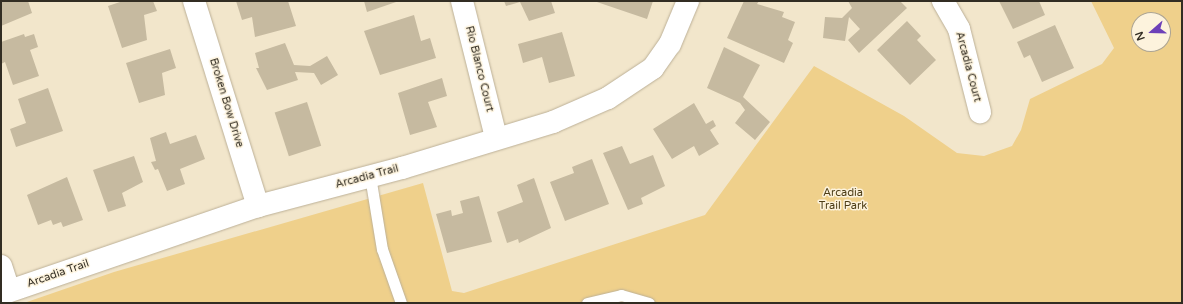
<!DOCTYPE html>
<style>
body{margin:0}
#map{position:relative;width:1183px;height:304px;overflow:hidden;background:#f2e6cb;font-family:"Varela Round",sans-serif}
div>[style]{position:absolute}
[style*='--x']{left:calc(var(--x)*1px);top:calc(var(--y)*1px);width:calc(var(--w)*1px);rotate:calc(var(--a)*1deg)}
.green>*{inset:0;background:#efd08b}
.building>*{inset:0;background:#c6baa0;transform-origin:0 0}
.roads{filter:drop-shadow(0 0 1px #bcb097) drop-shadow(0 0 1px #bcb097)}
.service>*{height:11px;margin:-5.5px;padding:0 5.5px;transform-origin:5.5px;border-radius:5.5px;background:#fff}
.minor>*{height:22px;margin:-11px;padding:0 11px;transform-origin:11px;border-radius:11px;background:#fff}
span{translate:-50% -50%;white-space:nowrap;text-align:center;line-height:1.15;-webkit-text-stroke:3px #fdf3dd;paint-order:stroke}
.street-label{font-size:11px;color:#322d23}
.park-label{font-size:11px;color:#4d3d16}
.frame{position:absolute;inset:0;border:2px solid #322d23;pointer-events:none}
.north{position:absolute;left:1131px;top:12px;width:40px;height:40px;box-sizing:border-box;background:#fdf3dd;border:1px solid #aca493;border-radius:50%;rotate:250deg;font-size:11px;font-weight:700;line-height:16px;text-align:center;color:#322d23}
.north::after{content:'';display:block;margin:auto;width:14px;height:18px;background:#6d40b8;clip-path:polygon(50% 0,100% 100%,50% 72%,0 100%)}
</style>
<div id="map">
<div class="green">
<i style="clip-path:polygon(evenodd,1091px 1px,1182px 1px,1182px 303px,24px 303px,114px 272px,423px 183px,452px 291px,464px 293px,705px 215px,814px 66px,904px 116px,957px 153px,984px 156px,1012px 146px,1021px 130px,1030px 99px,1102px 64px,1114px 48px,1091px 1px,1139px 20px,1163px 20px,1163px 44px,1139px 44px,1139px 20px)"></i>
</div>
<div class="building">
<i style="clip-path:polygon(1px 1px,28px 1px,32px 13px,1px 26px)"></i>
<i style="clip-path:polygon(123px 1px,153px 1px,157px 11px,144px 15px,147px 40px,122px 48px,108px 6px)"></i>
<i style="clip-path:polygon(236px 1px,288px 1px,296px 26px,255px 37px,252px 17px,242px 20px)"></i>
<i style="clip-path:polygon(364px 1px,399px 1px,367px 12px)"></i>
<i style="clip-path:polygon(504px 1px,551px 1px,555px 13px,529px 21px,520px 2px,506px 6px)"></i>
<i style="clip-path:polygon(594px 1px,653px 1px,647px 19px)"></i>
<i style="clip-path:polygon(744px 1px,759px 1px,757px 4px,784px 12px,782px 17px,795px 22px,788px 40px,793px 43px,784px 63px,727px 38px)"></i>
<i style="clip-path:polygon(848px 1px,900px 1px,907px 8px,859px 53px,848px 40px,860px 29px,849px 17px,845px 41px,823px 38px,825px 17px,842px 18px,852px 8px)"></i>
<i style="clip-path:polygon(999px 1px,1039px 1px,1045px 15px,1013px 29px)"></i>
<i style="clip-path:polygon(414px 15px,421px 41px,430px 38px,436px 58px,380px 75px,364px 31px)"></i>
<i style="clip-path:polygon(907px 21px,921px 36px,917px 40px,936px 60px,910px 85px,877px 50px)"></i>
<i style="clip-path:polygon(1055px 25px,1074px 68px,1042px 82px,1030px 55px,1024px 58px,1017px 42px)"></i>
<i style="clip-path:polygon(562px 32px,575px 76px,549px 83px,542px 57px,523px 63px,518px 44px)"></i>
<i style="clip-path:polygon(24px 34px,25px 37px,34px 34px,38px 47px,30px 50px,39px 76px,13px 85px,5px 62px,1px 64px,1px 42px)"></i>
<i style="clip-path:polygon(285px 43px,294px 65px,310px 66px,327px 56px,338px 75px,321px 85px,314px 73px,295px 72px,298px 80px,267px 90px,256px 68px,259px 68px,255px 53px)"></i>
<i style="clip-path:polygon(724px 47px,760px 65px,743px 97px,770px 122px,755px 140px,735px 123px,745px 110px,740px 103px,707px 88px)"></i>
<i style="clip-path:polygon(170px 49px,176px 68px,162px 73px,165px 95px,139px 103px,126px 63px)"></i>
<i style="clip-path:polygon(442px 78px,447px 96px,428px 102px,437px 127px,410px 135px,398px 93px)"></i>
<i style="clip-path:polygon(48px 88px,63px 131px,16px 147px,10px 129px,26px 123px,18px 99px)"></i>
<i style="left:307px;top:102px;width:46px;height:34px;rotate:72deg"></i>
<i style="clip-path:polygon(694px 103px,706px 124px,713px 120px,716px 126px,710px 130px,719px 144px,699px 156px,694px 146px,672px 159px,653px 129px)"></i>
<i style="clip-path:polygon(166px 132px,170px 144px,196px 135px,205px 159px,180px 169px,185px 184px,167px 191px,158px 169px,155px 170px,151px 162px,156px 161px,150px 138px)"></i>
<i style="clip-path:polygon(622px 146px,630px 164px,653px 155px,665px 186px,641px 198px,643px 204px,628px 210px,603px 153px)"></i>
<i style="clip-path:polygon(134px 156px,143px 182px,122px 193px,126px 206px,108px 212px,93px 170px)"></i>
<i style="clip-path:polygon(592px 159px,609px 204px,565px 221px,550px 182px,574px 173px,572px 167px)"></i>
<i style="clip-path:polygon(67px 177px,83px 220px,63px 227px,61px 222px,53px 225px,51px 220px,38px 225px,27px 195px)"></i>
<i style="clip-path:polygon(534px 178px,551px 228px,519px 243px,518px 239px,507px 243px,497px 212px,523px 202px,517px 185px)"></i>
<i style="clip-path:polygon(479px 196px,492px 242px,447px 253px,436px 214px,451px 210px,452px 216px,463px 213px,460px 201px)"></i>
</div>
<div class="roads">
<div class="service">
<i style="--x:370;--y:176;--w:74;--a:80.7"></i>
<i style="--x:382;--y:249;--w:57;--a:70.6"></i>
<i style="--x:587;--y:303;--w:35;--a:-13"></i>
<i style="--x:621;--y:295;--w:29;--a:16"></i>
</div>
<div class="minor">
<i style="--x:194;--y:1;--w:215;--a:72.7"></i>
<i style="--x:462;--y:1;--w:140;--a:76"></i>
<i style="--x:943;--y:1;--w:32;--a:60"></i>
<i style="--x:959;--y:29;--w:86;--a:75.8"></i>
<i style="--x:1;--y:266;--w:26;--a:72"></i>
<i style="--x:1;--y:294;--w:272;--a:-18.9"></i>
<i style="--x:258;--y:206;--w:149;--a:-14.8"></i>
<i style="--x:402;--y:168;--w:158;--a:-16.9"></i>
<i style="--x:553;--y:122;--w:60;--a:-23.6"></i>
<i style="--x:608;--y:98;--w:54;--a:-33.7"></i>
<i style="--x:653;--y:68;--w:29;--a:-55"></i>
<i style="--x:670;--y:44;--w:47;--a:-67.3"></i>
</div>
</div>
<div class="street-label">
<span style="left:968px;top:67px;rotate:75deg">Arcadia Court</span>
<span style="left:479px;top:69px;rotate:76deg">Rio Blanco Court</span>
<span style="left:226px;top:103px;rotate:73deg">Broken Bow Drive</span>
<span style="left:367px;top:177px;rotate:-15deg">Arcadia Trail</span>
<span style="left:58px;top:274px;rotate:-19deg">Arcadia Trail</span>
</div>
<div class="park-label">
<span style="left:843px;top:200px">Arcadia<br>Trail Park</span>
</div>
<div class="frame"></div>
<div class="north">N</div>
</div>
